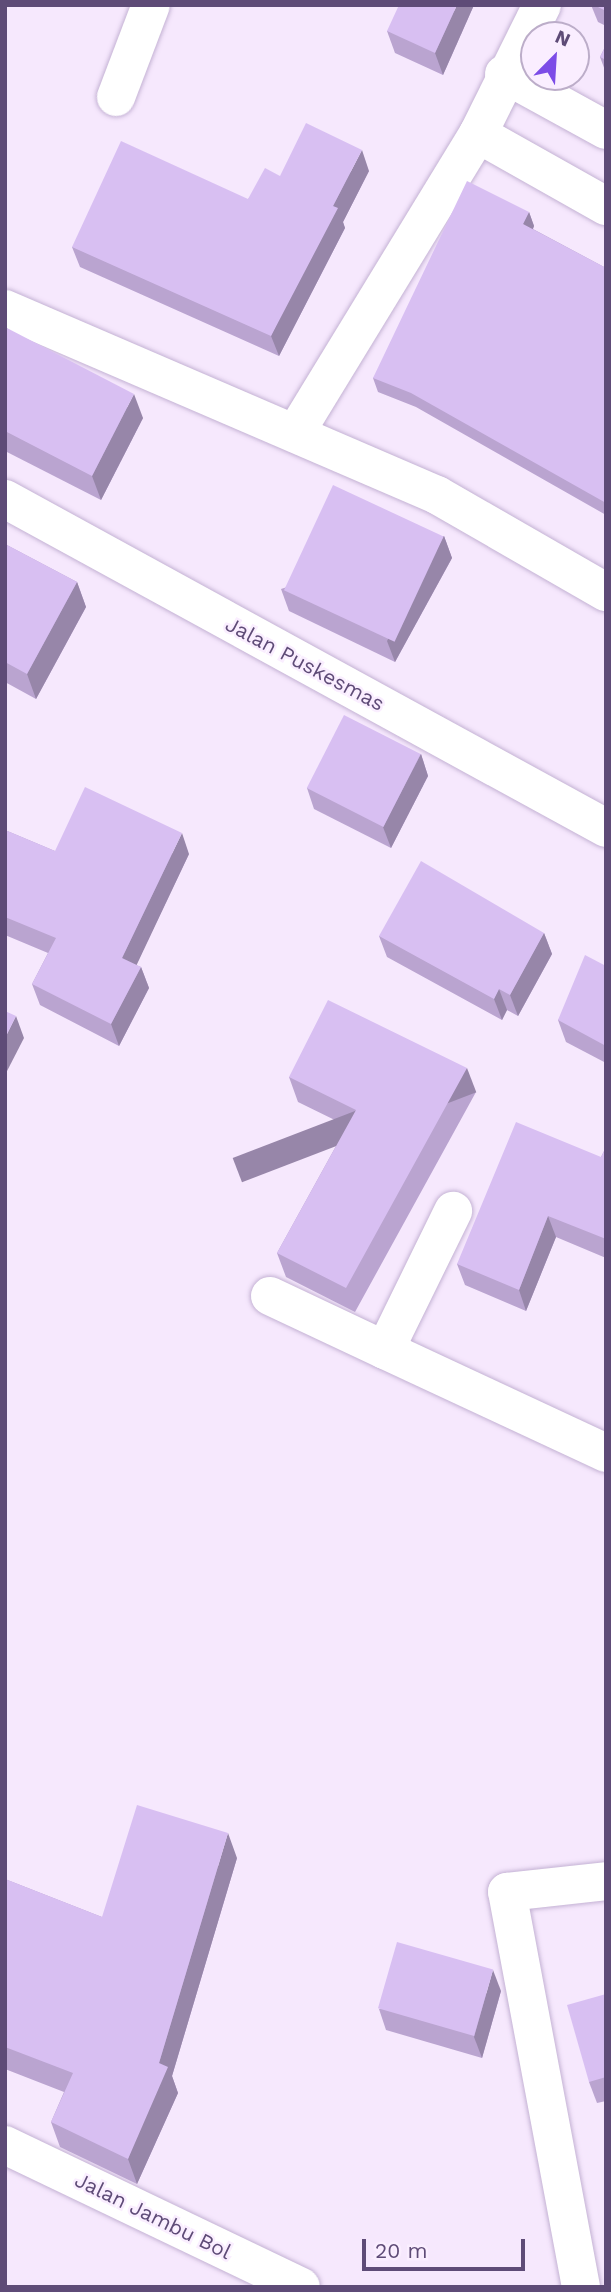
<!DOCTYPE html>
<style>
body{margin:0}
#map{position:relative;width:611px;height:2292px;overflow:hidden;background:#f6e8fd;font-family:"Work Sans",sans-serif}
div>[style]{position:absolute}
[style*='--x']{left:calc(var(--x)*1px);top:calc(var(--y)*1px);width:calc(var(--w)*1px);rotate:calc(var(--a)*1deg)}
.roads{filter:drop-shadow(0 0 2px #c4b2d4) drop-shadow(0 0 2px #c4b2d4)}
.street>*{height:38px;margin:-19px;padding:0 19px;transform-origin:19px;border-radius:19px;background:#fff}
.wall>*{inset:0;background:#baa4d0}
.shaded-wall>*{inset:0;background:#9786a9;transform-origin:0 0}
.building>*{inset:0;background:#d8bff2;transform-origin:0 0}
span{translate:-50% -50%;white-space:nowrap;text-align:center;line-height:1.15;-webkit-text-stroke:5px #faeeff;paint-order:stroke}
.street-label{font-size:21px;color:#5e4b77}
.frame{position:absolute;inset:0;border:7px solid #5e4b77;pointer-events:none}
.north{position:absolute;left:520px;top:21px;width:70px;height:70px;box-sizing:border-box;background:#faeeff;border:2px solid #bcadc9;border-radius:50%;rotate:24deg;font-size:19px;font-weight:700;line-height:28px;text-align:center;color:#5e4b77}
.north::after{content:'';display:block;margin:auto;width:24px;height:32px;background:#7c4ce7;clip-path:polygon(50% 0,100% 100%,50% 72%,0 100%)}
.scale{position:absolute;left:362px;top:2239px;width:163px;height:32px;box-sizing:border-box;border:4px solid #5e4b77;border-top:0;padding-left:9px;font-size:21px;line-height:24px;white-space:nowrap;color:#5e4b77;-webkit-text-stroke:5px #faeeff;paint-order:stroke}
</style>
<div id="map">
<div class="roads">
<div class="street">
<i style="--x:504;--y:74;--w:116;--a:28.8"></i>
<i style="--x:116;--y:97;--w:98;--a:-69.2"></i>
<i style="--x:478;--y:134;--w:147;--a:29.4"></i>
<i style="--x:5;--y:309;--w:470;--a:23.3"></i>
<i style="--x:437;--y:495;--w:195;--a:29.9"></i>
<i style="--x:296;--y:432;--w:349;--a:-58.6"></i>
<i style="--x:478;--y:134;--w:144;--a:-63.6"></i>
<i style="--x:5;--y:499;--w:685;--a:28.7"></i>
<i style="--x:270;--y:1296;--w:127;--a:25.2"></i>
<i style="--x:385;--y:1350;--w:155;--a:-63.9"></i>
<i style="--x:385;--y:1350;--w:244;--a:25"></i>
<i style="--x:5;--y:2145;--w:328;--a:25.6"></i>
<i style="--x:581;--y:2287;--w:402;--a:-100.6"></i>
<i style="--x:507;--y:1892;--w:100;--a:-6.3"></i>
</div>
</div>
<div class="wall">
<i style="clip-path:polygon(474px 5px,443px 75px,395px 53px,387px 31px)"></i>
<i style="clip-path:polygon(591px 5px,606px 5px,606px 26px,598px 22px)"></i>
<i style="clip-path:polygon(606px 45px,606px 73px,600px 57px)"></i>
<i style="clip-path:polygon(369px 171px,343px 222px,345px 228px,279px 356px,80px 267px,72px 247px,248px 199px,280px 176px)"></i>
<i style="clip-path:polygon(529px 212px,534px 226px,533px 229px,606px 268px,606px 515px,416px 407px,378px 392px,373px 378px)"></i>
<i style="clip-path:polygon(5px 327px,143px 418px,101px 500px,5px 451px)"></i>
<i style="clip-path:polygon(444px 536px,452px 558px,395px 662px,289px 611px,281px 589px)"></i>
<i style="clip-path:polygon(5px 544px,77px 582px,86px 607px,36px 699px,5px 682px)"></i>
<i style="clip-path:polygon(421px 754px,428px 776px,391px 848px,314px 809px,307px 788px)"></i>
<i style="clip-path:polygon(5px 830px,55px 851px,189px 854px,136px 965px,141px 967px,149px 988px,119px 1046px,40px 1005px,32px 984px,48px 953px,5px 935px)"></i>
<i style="clip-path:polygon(544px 933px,552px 954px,518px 1016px,507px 1010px,502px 1020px,387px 957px,379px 936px)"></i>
<i style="clip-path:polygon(606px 966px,606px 1063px,566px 1042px,558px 1020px)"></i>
<i style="clip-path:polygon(289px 1077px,476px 1092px,355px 1312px,286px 1277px,277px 1253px,347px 1126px,298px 1102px)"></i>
<i style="clip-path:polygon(606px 1147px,606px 1258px,556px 1237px,526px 1311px,465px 1285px,457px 1264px,601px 1157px)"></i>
<i style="clip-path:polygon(237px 1858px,172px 2076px,178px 2093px,137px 2184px,60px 2147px,51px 2122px,64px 2092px,5px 2069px,5px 1879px,102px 1917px)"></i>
<i style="clip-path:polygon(501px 1991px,482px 2058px,386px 2030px,379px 2009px)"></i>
<i style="clip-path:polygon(606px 1994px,606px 2101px,597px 2103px,589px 2082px)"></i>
</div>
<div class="shaded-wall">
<i style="clip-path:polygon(457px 5px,474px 5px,443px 75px,435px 53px)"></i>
<i style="clip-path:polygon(362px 150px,369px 171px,343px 222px,345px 228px,279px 356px,271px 336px,333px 206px)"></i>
<i style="clip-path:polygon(529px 212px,534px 226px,529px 238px,523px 224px)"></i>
<i style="clip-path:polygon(134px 394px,143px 418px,101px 500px,92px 476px)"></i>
<i style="clip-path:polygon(444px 536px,452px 558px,395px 662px,387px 641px)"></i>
<i style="clip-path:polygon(77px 582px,86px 607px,36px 699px,27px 674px)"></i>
<i style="clip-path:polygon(421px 754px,428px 776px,391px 848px,383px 827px)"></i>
<i style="clip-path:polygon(182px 833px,189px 854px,130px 979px,122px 958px)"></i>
<i style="clip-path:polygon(544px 933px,552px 954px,518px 1016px,510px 995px)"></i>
<i style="clip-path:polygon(141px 967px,149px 988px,119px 1046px,111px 1024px)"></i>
<i style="clip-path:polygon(499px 989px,507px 1010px,502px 1020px,494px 999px)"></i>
<i style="clip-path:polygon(16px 1016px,24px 1038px,5px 1075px,5px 1038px)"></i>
<i style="left:467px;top:1068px;width:26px;height:251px;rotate:69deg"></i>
<i style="clip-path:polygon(548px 1216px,556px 1237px,526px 1311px,519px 1290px)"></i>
<i style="clip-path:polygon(228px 1833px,237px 1858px,172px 2076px,178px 2093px,137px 2184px,128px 2159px,159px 2063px)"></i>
<i style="clip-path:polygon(493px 1970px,501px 1991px,482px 2058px,474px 2037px)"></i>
</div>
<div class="building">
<i style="clip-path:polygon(399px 5px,457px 5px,435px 53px,387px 31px)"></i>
<i style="clip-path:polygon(594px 5px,606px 5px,606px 11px)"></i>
<i style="clip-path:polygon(606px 45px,606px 60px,600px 57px)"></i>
<i style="clip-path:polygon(306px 123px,362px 150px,333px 206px,338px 208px,271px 336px,72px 247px,121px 141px,248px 199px,265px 168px,280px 176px)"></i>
<i style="clip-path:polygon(467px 181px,529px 212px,523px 224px,606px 268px,606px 503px,411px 393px,373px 378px)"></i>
<i style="clip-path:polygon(5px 327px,134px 394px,92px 476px,5px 431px)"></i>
<i style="left:333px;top:485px;width:122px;height:116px;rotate:25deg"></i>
<i style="clip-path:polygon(5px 544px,77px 582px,27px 674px,5px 662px)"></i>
<i style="left:344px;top:715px;width:86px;height:82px;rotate:27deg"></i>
<i style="clip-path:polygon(85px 787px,182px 833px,122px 958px,141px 967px,111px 1024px,32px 984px,56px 938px,5px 917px,5px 830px,55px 851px)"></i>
<i style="clip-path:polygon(421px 861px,544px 933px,510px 995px,499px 989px,494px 999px,379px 936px)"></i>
<i style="clip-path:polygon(585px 955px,606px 966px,606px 1046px,558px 1020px)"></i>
<i style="clip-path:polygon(328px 1000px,467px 1068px,346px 1288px,277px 1253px,356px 1110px,289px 1077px)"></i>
<i style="clip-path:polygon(5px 1011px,16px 1016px,5px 1038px)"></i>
<i style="clip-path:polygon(516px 1122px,601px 1157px,606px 1147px,606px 1239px,548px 1216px,519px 1290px,457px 1264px)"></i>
<i style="clip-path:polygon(137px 1805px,228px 1833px,159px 2063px,168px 2067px,128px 2159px,51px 2122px,73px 2073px,5px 2047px,5px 1879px,102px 1917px)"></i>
<i style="left:397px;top:1942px;width:100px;height:69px;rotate:16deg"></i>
<i style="clip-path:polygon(606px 1994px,606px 2077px,589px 2082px,567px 2005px)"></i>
</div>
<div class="street-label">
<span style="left:305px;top:664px;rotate:28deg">Jalan Puskesmas</span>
<span style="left:153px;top:2216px;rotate:26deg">Jalan Jambu Bol</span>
</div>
<div class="frame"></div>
<div class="north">N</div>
<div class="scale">20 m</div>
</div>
